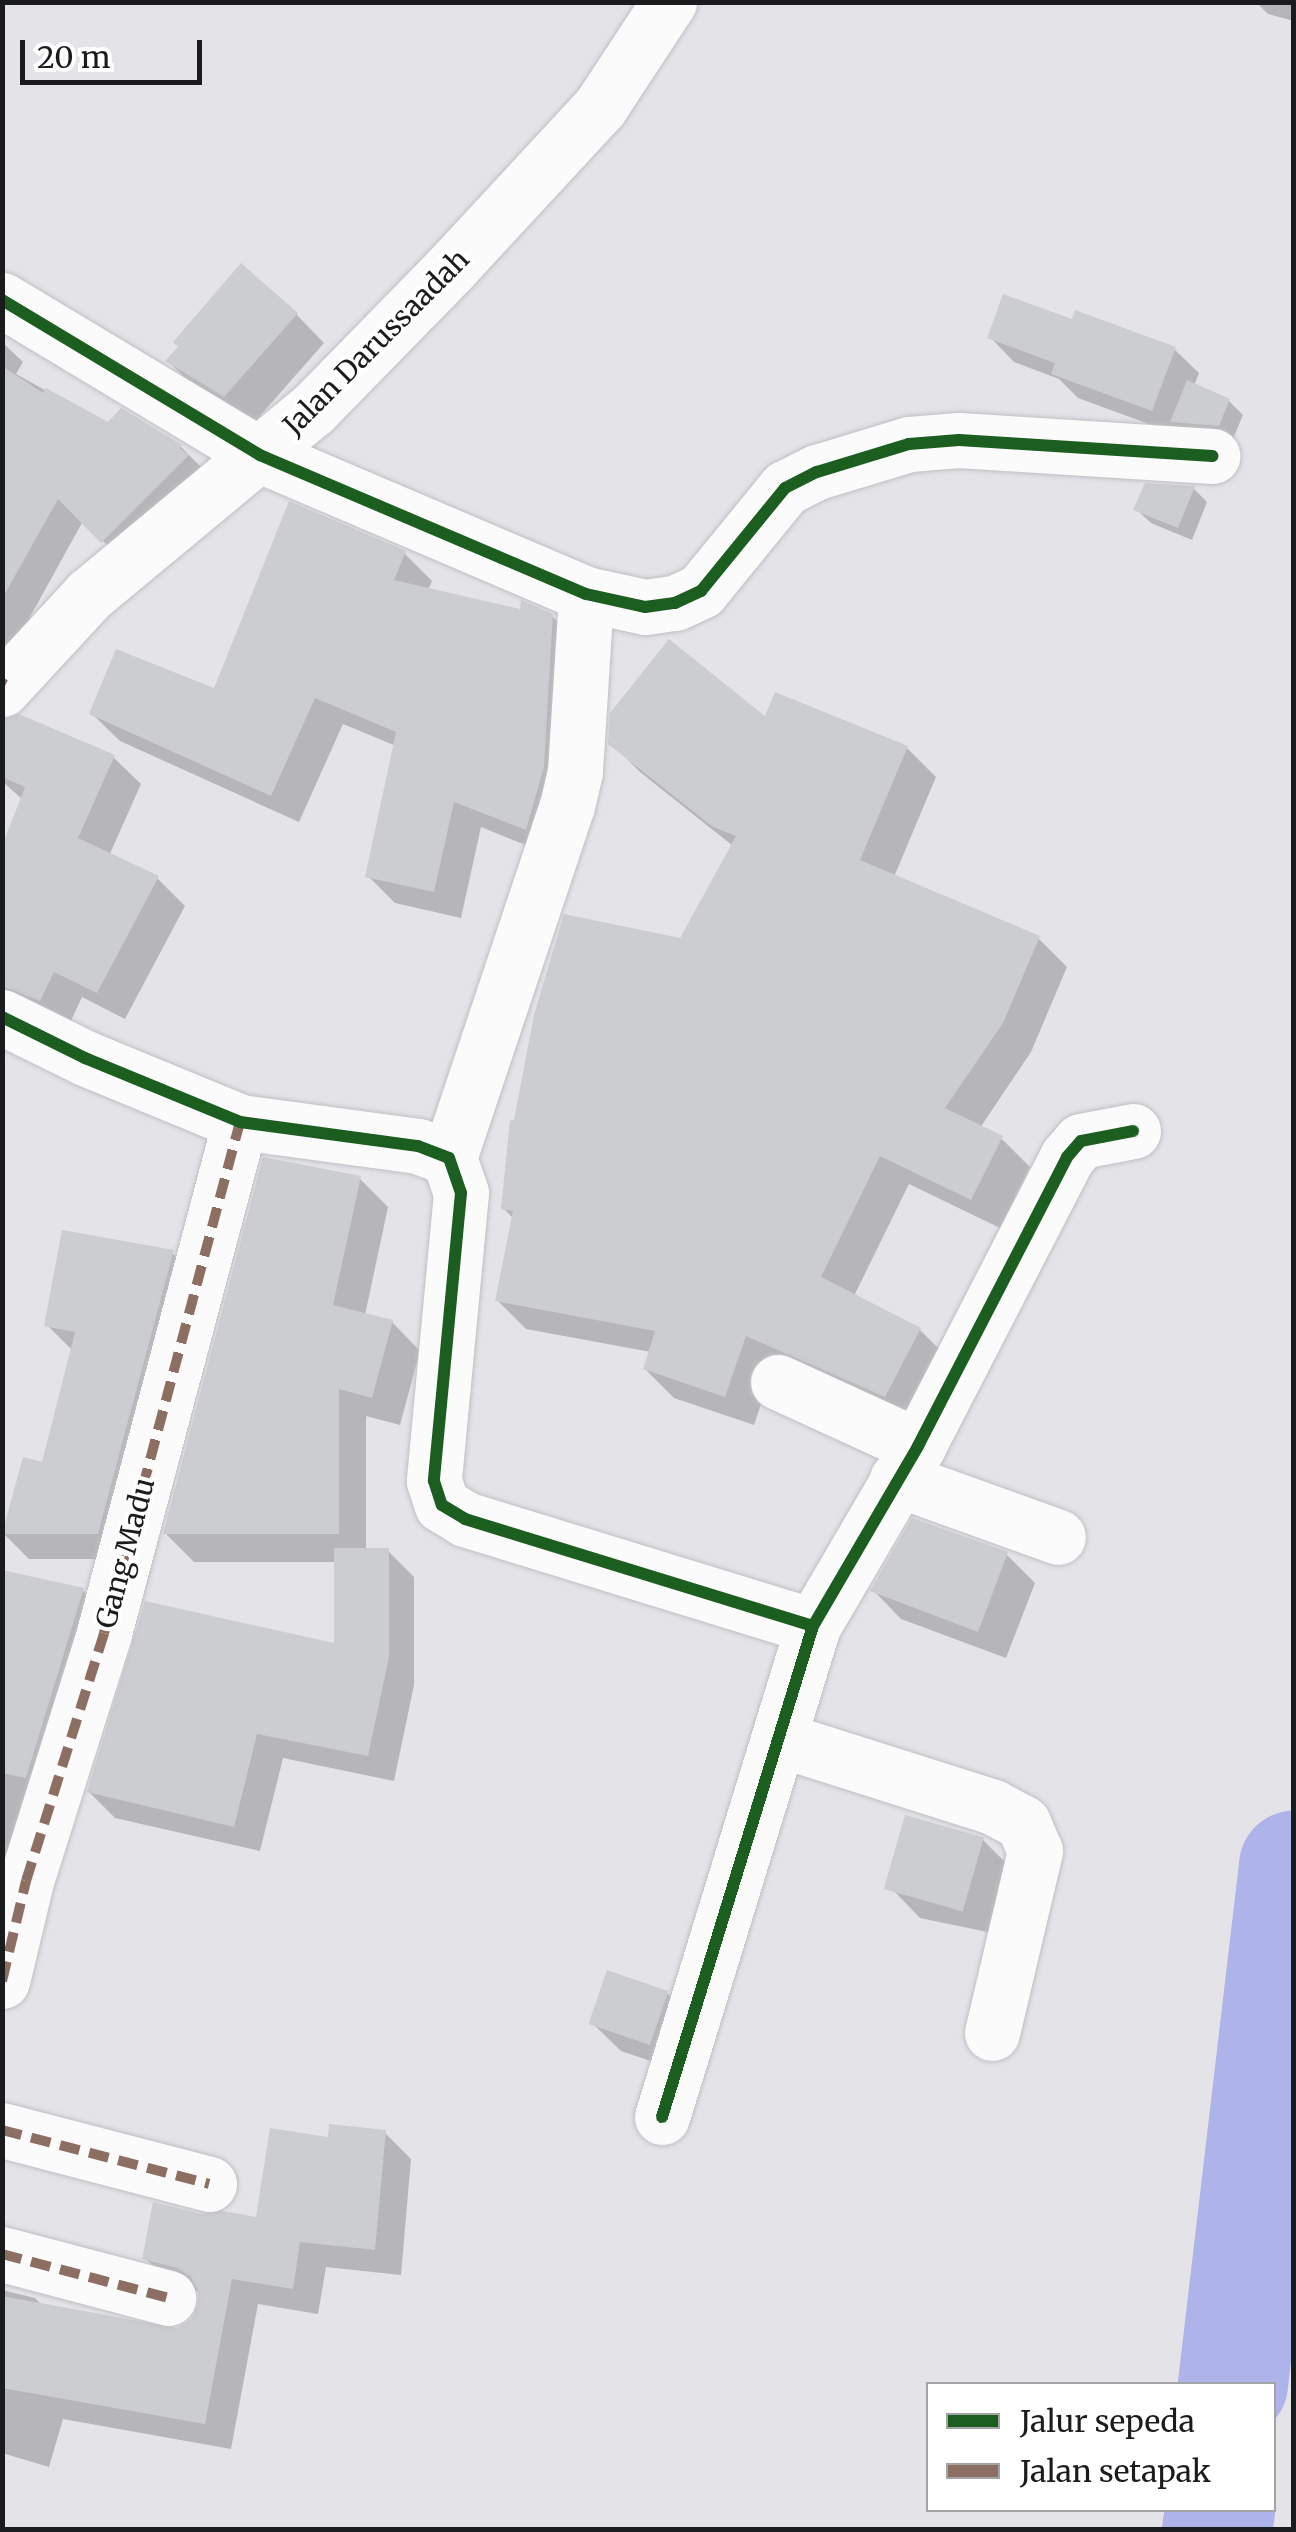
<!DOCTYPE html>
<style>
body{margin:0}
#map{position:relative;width:1296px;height:2532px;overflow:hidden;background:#e4e4e8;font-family:Merriweather,serif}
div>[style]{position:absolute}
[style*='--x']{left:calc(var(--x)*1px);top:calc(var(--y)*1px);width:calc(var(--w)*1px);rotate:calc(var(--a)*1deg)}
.shadow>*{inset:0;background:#0003}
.river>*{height:110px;margin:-55px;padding:0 55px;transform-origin:55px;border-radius:55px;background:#aeb4e9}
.building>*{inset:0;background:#cccdd0;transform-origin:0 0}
.roads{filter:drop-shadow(0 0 2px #bfc0c3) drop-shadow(0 0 2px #bfc0c3)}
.street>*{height:55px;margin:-27.5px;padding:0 27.5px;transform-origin:27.5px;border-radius:27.5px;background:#fbfbfc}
.secondary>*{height:55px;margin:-27.5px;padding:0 27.5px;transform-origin:27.5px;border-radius:27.5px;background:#fbfbfc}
.quiet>*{height:10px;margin-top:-5px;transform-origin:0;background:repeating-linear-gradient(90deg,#8d6e63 0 20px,transparent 0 30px)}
.cycleway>*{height:12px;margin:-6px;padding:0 6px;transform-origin:6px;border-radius:6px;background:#1b5e20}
span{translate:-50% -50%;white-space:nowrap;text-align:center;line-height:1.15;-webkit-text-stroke:8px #fff;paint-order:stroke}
.street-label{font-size:28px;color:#1a1b1d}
.frame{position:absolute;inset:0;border:5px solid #1a1b1d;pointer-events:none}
.legend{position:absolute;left:926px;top:2382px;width:350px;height:130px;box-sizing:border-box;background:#fff;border:2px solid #a3a4a5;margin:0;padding:12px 18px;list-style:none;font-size:30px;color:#1a1b1d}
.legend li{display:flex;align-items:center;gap:20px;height:50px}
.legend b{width:50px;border:2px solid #a3a4a5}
.scale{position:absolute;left:20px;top:40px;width:182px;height:45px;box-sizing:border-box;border:5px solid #1a1b1d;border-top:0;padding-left:12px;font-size:30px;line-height:35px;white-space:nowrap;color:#1a1b1d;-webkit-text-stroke:8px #fff;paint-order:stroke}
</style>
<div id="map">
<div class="shadow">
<i style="clip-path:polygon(1256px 2px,1294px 2px,1294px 21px,1268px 14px)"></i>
<i style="clip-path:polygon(296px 314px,324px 343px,253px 424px,196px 389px,168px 361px)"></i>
<i style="clip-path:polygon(1073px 322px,1174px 349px,1199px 373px,1194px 386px,1229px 401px,1243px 415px,1233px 439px,1176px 434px,1078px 398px,1059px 379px,1014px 362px,990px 337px)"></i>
<i style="clip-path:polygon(2px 342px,23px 362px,16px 374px,108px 425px,181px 447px,205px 471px,110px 548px,83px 521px,30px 617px,41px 628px,2px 684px)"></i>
<i style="clip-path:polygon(1194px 489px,1207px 502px,1192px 540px,1151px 523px,1136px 509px)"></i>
<i style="clip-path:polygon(404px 553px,432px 581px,428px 590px,552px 616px,580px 644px,553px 856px,481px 827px,461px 918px,395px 903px,368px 876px,396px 746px,343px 724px,299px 822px,120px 741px,92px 714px,215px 692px)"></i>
<i style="clip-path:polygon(766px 720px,907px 748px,936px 777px,894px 877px,1038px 938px,1067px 967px,1031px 1052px,980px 1128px,1001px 1138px,1030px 1167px,1000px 1228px,909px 1184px,854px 1296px,920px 1330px,949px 1359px,915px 1424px,775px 1363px,754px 1425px,674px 1398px,645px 1369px,651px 1352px,526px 1329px,497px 1300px,514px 1219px,503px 1208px,681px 941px,733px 846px,640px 772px,611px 743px)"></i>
<i style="clip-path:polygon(2px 748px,113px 757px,141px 784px,109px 856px,157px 878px,185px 906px,125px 1019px,82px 997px,68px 1027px,2px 1007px,2px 853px,23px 800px,2px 781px)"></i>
<i style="clip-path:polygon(360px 1179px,388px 1207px,365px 1315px,392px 1322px,420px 1351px,400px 1425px,366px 1416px,366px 1551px,388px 1551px,414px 1577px,414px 1685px,394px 1781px,283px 1758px,260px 1851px,115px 1818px,89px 1792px,336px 1646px,336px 1562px,194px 1562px,165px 1533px)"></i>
<i style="clip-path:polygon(172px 1253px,198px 1279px,124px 1559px,29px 1559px,3px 1533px,44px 1465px,73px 1351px,47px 1325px)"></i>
<i style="clip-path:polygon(1006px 1554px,1035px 1583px,1006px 1658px,901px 1619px,873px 1590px)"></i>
<i style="clip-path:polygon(2px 1572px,82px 1590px,110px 1618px,2px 1930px)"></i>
<i style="clip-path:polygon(983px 1840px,1011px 1868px,997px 1934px,920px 1918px,892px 1889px)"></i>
<i style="clip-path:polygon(667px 1993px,695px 2021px,680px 2071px,621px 2051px,592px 2023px)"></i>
<i style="clip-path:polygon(385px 2133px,411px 2159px,401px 2275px,326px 2267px,318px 2314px,258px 2304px,231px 2449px,63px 2419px,49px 2467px,2px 2453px,2px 2290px,35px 2298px,44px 2307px,178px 2330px,193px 2321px,201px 2306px,201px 2292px,172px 2285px,145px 2258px,201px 2217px,258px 2220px,330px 2140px)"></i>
</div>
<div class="river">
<i style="--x:1233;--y:2384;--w:522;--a:-83.28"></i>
<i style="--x:1217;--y:2530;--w:20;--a:-81"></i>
</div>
<div class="building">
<i style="clip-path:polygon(241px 263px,298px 313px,224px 397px,165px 361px,178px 347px,173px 342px)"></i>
<i style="clip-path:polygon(1003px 294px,1072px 319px,1075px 310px,1176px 347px,1152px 411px,1051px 374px,1055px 363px,987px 338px)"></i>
<i style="clip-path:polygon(2px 366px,43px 393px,46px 388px,108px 422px,121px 408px,182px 445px,180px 448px,189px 455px,101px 543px,58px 499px,2px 599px)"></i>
<i style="clip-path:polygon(1187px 380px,1230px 399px,1219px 426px,1170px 422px)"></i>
<i style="clip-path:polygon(1145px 483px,1195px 486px,1178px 528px,1133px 510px)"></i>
<i style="clip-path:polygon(289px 501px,406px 551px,394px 580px,520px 609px,521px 600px,553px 614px,544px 767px,526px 830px,454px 802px,434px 892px,365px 877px,396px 732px,315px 698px,271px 796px,89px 714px,116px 649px,214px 688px)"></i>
<i style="clip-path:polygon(669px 639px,765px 716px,775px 692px,908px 746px,860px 860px,1040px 936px,1003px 1023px,945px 1108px,1003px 1136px,971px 1200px,880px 1156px,821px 1277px,921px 1328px,885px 1397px,746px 1336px,725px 1397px,643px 1369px,655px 1331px,495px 1301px,513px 1211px,501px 1209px,510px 1120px,514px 1120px,534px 1015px,564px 914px,680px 938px,736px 836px,713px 827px,608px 744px,610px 713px)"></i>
<i style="clip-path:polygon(19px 714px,115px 755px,78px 838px,159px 876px,97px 993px,54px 972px,40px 1001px,2px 986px,2px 846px,25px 787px,2px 777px,2px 719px)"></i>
<i style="clip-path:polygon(263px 1157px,361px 1176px,333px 1305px,393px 1320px,372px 1398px,339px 1389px,339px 1534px,163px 1534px)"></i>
<i style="clip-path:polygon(62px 1230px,174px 1250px,98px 1534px,2px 1534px,23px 1457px,42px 1462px,75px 1332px,44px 1326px)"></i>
<i style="clip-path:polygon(912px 1518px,1008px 1552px,978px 1632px,870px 1591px)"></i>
<i style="clip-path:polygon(334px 1548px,389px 1548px,389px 1657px,368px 1756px,257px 1734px,234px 1827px,87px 1792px,145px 1601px,334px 1643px)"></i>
<i style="clip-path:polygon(2px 1570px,84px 1588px,26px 1778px,2px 1773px)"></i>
<i style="left:905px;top:1815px;width:82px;height:77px;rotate:16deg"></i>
<i style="left:607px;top:1970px;width:65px;height:57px;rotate:19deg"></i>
<i style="clip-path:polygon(329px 2124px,386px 2130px,375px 2250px,300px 2242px,293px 2289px,232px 2279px,205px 2424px,2px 2388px,2px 2296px,177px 2328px,191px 2319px,198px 2305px,198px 2291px,191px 2277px,177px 2268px,142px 2259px,153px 2202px,201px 2214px,223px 2211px,256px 2217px,270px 2128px,328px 2137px)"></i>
</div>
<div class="roads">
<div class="street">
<i style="--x:2;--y:300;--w:301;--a:31"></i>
<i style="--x:260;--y:455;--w:354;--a:23.1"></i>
<i style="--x:586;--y:594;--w:60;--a:12.4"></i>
<i style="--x:645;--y:607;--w:30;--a:-8"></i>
<i style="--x:675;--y:603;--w:29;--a:-25"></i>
<i style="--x:701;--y:591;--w:133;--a:-50.8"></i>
<i style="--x:785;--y:488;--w:36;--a:-27"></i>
<i style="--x:817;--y:472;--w:96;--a:-16.9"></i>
<i style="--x:909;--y:444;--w:50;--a:-4.6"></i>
<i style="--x:959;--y:440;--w:254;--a:3.6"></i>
<i style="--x:2;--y:1017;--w:93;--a:26.3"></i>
<i style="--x:85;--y:1058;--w:168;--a:22.4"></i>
<i style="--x:240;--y:1122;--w:180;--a:7.7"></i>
<i style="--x:418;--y:1146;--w:33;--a:21"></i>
<i style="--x:449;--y:1158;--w:37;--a:71"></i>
<i style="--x:461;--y:1193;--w:289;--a:95.4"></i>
<i style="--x:434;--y:1481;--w:25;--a:72"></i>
<i style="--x:442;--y:1505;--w:27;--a:31"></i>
<i style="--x:465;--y:1519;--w:364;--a:17.1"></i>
<i style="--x:449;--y:1158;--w:371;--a:-71.5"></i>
<i style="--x:567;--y:806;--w:36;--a:-77"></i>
<i style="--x:575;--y:771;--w:177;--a:-86.4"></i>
<i style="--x:778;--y:1382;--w:154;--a:24.6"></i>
<i style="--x:897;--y:1479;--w:171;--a:19.8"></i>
<i style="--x:779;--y:1739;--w:225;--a:17.6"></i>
<i style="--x:993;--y:1807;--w:34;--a:28"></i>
<i style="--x:1023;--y:1823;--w:30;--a:67"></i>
<i style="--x:1035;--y:1851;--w:187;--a:103.3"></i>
<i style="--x:2;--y:1981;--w:103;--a:-76.5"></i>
<i style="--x:26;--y:1881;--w:260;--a:-72.5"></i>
<i style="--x:104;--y:1633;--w:529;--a:-75.1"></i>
<i style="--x:662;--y:2117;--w:514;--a:-72.91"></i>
<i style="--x:813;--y:1626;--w:208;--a:-59.7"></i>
<i style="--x:918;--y:1446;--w:325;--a:-62.7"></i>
<i style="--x:1067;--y:1157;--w:21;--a:-49"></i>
<i style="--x:1081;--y:1141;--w:53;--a:-10.9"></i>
<i style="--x:2;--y:2130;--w:214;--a:14.6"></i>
<i style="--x:2;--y:2254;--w:172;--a:14.8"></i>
</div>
<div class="secondary">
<i style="--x:2;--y:689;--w:129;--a:-47.2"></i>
<i style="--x:90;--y:594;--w:288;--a:-39.7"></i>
<i style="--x:312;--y:410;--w:197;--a:-45.6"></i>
<i style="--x:450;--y:269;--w:221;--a:-47.2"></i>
<i style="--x:600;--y:107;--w:126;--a:-56.7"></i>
</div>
</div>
<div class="quiet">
<i style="--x:2;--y:683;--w:4;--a:27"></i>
<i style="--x:2;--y:1981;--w:103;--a:-76.5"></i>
<i style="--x:26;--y:1881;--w:260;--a:-72.5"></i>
<i style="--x:104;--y:1633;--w:529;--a:-75.1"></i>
<i style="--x:2;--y:2130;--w:214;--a:14.6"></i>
<i style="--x:2;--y:2254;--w:172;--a:14.8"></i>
</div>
<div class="cycleway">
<i style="--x:2;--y:300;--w:301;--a:31"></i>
<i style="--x:260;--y:455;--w:354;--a:23.1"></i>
<i style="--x:586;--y:594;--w:60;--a:12.4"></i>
<i style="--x:645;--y:607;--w:30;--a:-8"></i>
<i style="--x:675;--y:603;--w:29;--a:-25"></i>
<i style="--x:701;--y:591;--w:133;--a:-50.8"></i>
<i style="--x:785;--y:488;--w:36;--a:-27"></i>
<i style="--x:817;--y:472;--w:96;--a:-16.9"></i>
<i style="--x:909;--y:444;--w:50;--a:-4.6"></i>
<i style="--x:959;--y:440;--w:254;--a:3.6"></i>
<i style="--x:2;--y:1017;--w:93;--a:26.3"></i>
<i style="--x:85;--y:1058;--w:168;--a:22.4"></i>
<i style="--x:240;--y:1122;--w:180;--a:7.7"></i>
<i style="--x:418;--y:1146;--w:33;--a:21"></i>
<i style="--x:449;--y:1158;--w:37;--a:71"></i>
<i style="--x:461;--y:1193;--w:289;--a:95.4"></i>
<i style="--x:434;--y:1481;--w:25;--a:72"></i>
<i style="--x:442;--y:1505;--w:27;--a:31"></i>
<i style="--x:465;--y:1519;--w:364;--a:17.1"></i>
<i style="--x:662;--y:2117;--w:514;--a:-72.91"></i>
<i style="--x:813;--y:1626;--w:208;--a:-59.7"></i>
<i style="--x:918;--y:1446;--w:325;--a:-62.7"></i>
<i style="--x:1067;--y:1157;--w:21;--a:-49"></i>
<i style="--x:1081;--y:1141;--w:53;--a:-10.9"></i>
</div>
<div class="street-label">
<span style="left:376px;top:342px;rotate:-45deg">Jalan Darussaadah</span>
<span style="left:125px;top:1553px;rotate:-75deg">Gang Madu</span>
</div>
<div class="frame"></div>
<ul class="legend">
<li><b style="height:12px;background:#1b5e20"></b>Jalur sepeda</li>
<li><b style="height:12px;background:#8d6e63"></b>Jalan setapak</li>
</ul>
<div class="scale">20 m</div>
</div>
